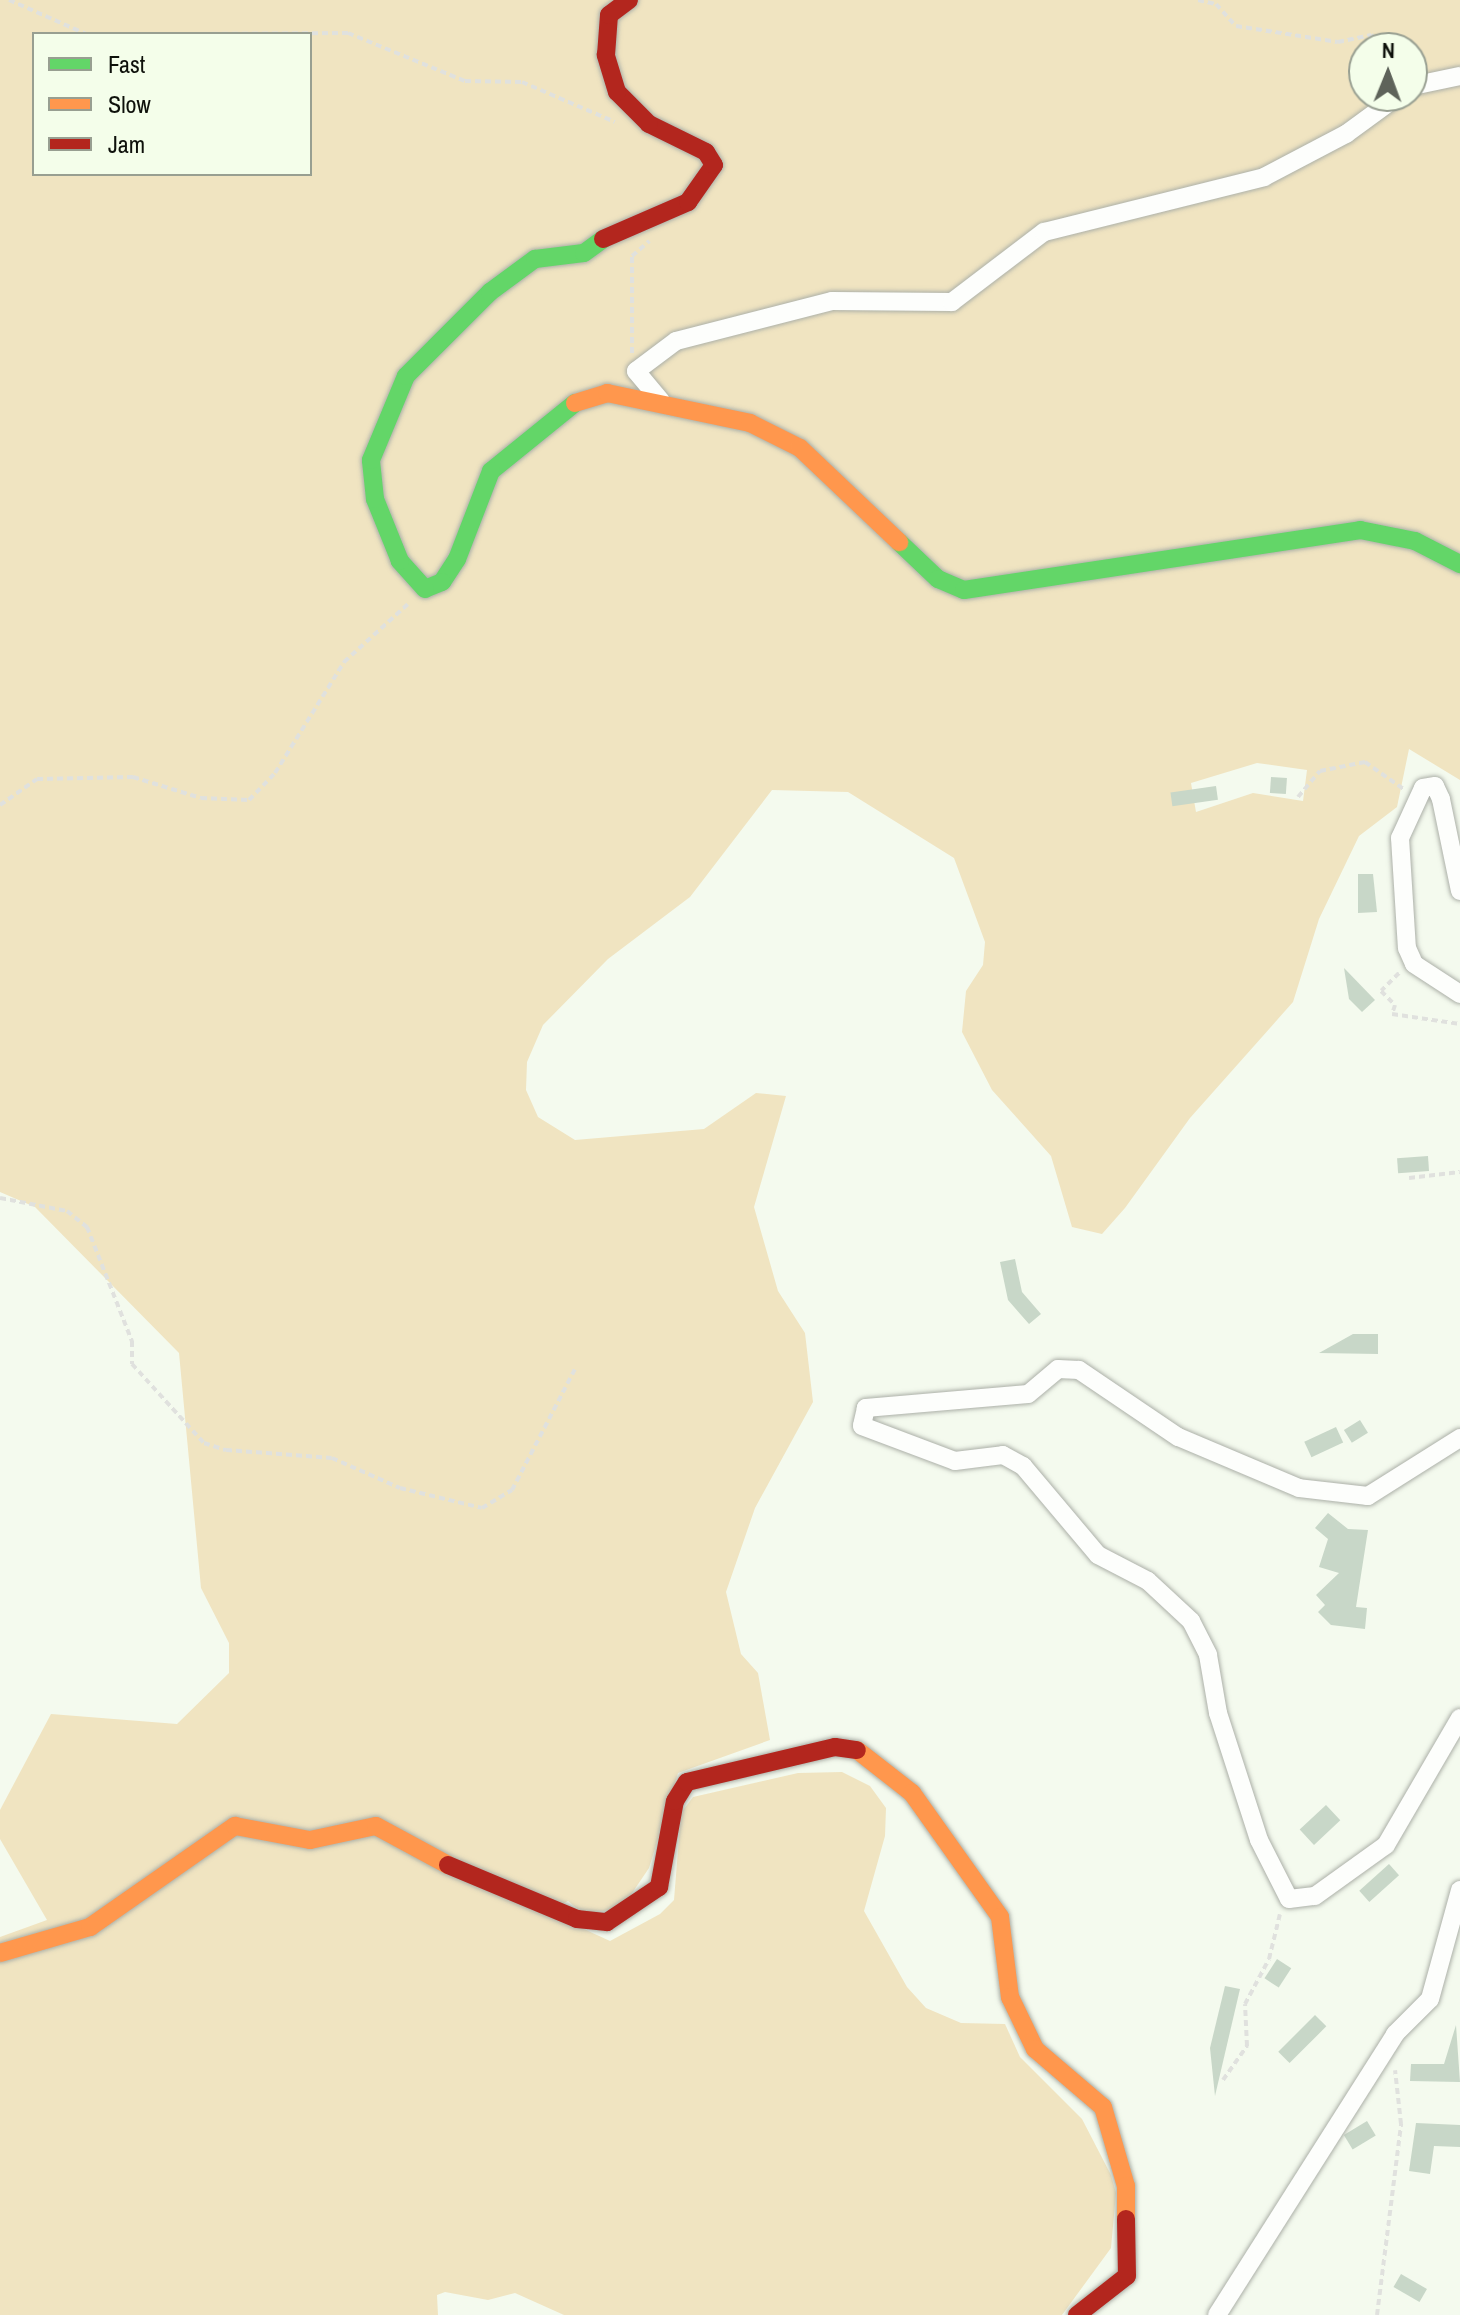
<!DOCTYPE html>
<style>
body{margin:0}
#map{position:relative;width:1460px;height:2315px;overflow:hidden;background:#f4faee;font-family:"Archivo Narrow",sans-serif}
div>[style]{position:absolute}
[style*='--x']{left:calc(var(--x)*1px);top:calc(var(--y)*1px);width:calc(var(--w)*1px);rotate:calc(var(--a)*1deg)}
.green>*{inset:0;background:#f0e4c1}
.building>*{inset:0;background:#c8d7c8;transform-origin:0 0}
.path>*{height:4px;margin-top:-2px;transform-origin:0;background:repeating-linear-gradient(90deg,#e0e1de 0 6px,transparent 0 10px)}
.roads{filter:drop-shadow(0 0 2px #acb0a8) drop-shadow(0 0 2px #acb0a8)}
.street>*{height:18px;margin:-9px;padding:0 9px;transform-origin:9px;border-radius:9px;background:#fdfefc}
.fast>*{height:18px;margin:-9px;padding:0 9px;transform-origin:9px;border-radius:9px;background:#63d668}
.slow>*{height:18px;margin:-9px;padding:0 9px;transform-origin:9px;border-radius:9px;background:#ff974d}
.jam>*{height:18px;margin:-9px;padding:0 9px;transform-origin:9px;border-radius:9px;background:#b3261e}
span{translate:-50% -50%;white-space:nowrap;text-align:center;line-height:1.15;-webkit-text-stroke:8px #f4feea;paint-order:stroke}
.legend{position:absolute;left:32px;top:32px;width:280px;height:144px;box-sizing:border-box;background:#f4feea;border:2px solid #989f91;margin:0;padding:10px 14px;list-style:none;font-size:24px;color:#0e110b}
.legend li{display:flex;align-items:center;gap:16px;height:40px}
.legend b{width:40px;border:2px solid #989f91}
.north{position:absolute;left:1348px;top:32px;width:80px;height:80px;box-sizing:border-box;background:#f4feea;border:2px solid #989f91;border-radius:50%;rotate:1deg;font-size:22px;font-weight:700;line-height:32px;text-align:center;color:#0e110b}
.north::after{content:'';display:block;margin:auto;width:28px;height:36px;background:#5e635a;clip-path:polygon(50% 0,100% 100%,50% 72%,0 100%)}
</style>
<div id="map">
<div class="green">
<i style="clip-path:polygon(evenodd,0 0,1460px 0,1460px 780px,1409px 749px,1397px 807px,1359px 836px,1319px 919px,1293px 1002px,1190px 1118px,1125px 1208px,1102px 1234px,1072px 1227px,1051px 1156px,992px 1090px,962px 1032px,966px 991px,983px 965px,985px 942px,954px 858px,848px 792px,772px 790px,690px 897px,608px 959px,543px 1025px,527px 1062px,526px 1090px,538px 1117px,575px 1140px,704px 1129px,756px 1093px,786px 1096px,754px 1207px,778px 1291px,805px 1333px,813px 1402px,755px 1508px,726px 1592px,741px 1654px,758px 1673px,770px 1740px,678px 1773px,649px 1868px,622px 1908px,584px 1914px,568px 1901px,547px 1912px,610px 1941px,660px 1914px,674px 1900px,681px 1813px,693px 1797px,798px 1773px,842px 1772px,870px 1786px,886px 1808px,885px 1836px,864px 1911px,907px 1987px,926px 2008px,961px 2023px,1005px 2024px,1020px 2057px,1082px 2119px,1111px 2175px,1116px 2193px,1111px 2248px,1062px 2315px,564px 2315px,515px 2293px,488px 2300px,445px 2292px,437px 2295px,438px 2315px,0 2315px,0 1937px,47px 1920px,0 1839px,0 1810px,51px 1714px,177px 1724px,229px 1673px,229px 1643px,201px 1588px,179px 1353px,35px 1207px,0 1192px,0 0,34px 34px,310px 34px,310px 174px,34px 174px,34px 34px,0 0,1364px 48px,1412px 48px,1412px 96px,1364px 96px,1364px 48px,0 0,1257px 763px,1307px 770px,1303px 801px,1253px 793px,1196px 812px,1191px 783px,1257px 763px)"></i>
</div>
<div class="building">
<i style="left:1271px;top:777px;width:16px;height:16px;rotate:4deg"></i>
<i style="left:1216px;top:786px;width:14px;height:46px;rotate:82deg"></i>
<i style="clip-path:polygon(1358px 874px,1373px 874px,1377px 912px,1358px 913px)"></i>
<i style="clip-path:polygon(1344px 968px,1375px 1000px,1362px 1012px,1349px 999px)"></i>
<i style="left:1428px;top:1156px;width:15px;height:31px;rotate:86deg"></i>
<i style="clip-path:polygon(1015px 1259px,1022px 1292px,1041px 1314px,1029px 1324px,1008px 1300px,1000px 1262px)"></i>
<i style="clip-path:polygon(1353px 1334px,1378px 1334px,1378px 1354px,1319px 1353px)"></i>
<i style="left:1360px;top:1420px;width:15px;height:19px;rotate:58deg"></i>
<i style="left:1336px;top:1427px;width:17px;height:35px;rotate:65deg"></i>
<i style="clip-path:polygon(1328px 1513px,1348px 1529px,1368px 1530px,1356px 1607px,1367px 1608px,1365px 1629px,1331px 1625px,1318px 1612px,1325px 1605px,1316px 1595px,1339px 1573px,1319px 1567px,1328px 1539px,1315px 1528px)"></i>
<i style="left:1326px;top:1805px;width:21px;height:36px;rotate:47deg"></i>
<i style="left:1389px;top:1864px;width:15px;height:40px;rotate:48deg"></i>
<i style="left:1277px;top:1959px;width:17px;height:23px;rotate:33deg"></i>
<i style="clip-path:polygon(1225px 1986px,1240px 1989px,1215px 2096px,1210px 2048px)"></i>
<i style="left:1315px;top:2015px;width:16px;height:52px;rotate:45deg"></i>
<i style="clip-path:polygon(1456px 2025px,1460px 2082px,1410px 2081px,1411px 2064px,1444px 2064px)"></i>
<i style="left:1367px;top:2121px;width:17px;height:27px;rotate:59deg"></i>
<i style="clip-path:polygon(1416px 2123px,1460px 2125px,1460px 2147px,1434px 2146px,1430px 2174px,1409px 2171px)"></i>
<i style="left:1401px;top:2274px;width:30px;height:15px;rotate:30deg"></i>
</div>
<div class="path">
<i style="--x:9;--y:0;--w:84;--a:23.8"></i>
<i style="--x:1198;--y:0;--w:18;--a:13"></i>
<i style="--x:1216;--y:4;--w:30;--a:48"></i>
<i style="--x:1236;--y:26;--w:103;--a:8.9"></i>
<i style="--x:1338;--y:42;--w:34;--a:-12"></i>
<i style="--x:1371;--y:35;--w:23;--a:34"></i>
<i style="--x:192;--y:34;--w:156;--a:-0.4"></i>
<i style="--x:348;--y:33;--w:126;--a:22.3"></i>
<i style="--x:465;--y:81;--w:57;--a:1"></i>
<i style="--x:522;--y:82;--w:101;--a:23.3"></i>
<i style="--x:632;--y:353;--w:97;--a:-90"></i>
<i style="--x:632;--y:256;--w:23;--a:-41"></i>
<i style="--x:1298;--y:797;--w:34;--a:-50"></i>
<i style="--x:1320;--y:771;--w:46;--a:-11.3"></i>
<i style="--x:1365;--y:762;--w:49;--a:35"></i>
<i style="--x:0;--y:805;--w:45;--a:-35.1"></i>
<i style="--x:37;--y:779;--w:96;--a:-1.2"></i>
<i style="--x:133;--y:777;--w:71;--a:17.2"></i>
<i style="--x:201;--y:798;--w:48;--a:2.4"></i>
<i style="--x:249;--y:800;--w:37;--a:-46"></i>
<i style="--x:275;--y:773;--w:131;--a:-58.1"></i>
<i style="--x:344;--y:662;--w:86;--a:-42.2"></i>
<i style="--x:1399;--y:973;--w:25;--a:135"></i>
<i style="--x:1381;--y:991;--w:20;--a:45"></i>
<i style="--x:1395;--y:1005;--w:9;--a:108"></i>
<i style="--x:1392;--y:1014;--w:69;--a:8.4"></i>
<i style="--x:1409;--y:1178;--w:51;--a:-6.7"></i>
<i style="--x:0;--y:1198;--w:68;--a:11"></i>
<i style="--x:67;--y:1211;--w:26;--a:39"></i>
<i style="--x:87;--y:1227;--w:123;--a:68.5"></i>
<i style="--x:132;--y:1341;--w:23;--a:90"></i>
<i style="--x:132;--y:1364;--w:107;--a:47.7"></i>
<i style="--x:204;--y:1443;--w:23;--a:18"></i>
<i style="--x:226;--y:1450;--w:106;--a:4.3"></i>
<i style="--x:332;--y:1458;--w:74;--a:23.8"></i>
<i style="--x:400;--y:1488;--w:84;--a:13.7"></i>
<i style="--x:482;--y:1508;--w:35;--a:-31"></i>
<i style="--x:512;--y:1490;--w:136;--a:-62.5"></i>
<i style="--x:1223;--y:2080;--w:42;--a:-54.8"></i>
<i style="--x:1247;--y:2046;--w:42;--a:-92.7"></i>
<i style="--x:1245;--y:2004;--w:51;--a:-61.9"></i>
<i style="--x:1269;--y:1959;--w:46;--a:-76.3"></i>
<i style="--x:1377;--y:2315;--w:193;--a:-82.8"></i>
<i style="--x:1401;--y:2124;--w:54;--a:-96.3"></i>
</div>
<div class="roads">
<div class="street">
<i style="--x:1412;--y:86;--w:49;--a:-11.8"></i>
<i style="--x:661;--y:401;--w:39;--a:-130"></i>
<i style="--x:636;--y:371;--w:50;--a:-36.9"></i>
<i style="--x:676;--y:341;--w:161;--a:-14.4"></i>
<i style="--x:832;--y:301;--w:120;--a:0.5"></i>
<i style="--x:952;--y:302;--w:116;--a:-37.3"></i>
<i style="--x:1044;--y:232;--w:227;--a:-14"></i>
<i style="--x:1264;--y:177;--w:93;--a:-27.7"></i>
<i style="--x:1346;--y:134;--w:64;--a:-36.2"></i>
<i style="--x:1460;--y:891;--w:94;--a:-101.7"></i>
<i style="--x:1441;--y:799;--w:14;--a:-115"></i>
<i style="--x:1435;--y:786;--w:12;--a:171"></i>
<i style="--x:1423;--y:788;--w:55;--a:114.7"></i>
<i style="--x:1400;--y:838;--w:110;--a:86.4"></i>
<i style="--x:1407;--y:948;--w:17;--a:66"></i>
<i style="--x:1414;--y:964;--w:55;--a:33.1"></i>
<i style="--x:1460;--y:1438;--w:109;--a:147.8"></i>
<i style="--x:1368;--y:1496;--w:69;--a:-173.4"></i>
<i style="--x:1299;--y:1488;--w:131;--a:-157.1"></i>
<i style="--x:1178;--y:1437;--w:120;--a:-145.9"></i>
<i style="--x:1079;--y:1370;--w:21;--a:-177"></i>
<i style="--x:1058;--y:1369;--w:39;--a:140"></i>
<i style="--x:1028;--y:1394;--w:163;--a:175.1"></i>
<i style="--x:866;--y:1408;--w:18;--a:103"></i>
<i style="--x:862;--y:1426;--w:99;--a:20.6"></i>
<i style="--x:955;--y:1461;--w:48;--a:-7.1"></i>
<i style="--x:1003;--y:1455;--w:23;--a:29"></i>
<i style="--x:1023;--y:1466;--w:116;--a:49.9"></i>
<i style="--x:1098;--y:1555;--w:56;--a:27.5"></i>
<i style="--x:1148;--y:1581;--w:59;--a:42.9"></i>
<i style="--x:1191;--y:1621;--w:38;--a:63"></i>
<i style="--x:1208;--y:1655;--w:59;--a:80.2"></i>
<i style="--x:1218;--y:1713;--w:133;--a:72.1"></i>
<i style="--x:1259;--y:1840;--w:66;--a:63"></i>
<i style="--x:1289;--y:1899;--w:26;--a:-7"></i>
<i style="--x:1315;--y:1896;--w:87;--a:-35.7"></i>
<i style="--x:1386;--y:1845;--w:147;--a:-59.8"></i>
<i style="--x:1217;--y:2315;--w:333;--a:-57.6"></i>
<i style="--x:1395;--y:2034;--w:49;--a:-45"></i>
<i style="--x:1430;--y:1999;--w:113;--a:-74.6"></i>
</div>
<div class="fast">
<i style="--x:575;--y:403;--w:108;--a:141"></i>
<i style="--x:491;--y:471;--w:94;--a:111.1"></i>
<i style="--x:457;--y:559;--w:27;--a:123"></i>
<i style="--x:442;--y:582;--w:18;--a:158"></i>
<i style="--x:425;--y:589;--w:38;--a:-132"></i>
<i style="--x:400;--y:561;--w:67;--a:-112"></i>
<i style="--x:375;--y:499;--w:39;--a:-96"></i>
<i style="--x:371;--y:460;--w:91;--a:-67.4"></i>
<i style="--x:406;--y:376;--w:119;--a:-45"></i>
<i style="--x:490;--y:292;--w:56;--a:-36.3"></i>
<i style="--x:535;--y:259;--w:49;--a:-7"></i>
<i style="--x:584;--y:253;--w:24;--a:-36"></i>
<i style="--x:899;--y:542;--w:54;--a:43.5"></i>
<i style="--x:938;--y:579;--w:28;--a:23"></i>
<i style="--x:964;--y:590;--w:401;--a:-8.6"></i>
<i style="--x:1360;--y:530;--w:56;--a:11.3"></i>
<i style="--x:1415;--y:541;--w:51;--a:27.1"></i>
</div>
<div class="slow">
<i style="--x:575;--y:403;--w:34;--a:-17"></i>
<i style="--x:607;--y:393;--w:146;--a:11.8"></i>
<i style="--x:750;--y:423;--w:56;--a:26.6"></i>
<i style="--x:800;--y:448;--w:137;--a:43.5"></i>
<i style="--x:857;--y:1750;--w:70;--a:38"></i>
<i style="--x:912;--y:1793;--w:152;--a:54.6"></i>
<i style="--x:1000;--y:1917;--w:81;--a:82.9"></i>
<i style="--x:1010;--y:1997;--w:58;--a:64.3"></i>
<i style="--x:1035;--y:2049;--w:89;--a:40.5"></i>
<i style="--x:1103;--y:2107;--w:82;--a:73.8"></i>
<i style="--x:1126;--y:2186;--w:33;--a:90"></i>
<i style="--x:0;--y:1953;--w:94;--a:-16.1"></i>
<i style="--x:90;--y:1927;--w:177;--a:-34.9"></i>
<i style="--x:235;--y:1826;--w:76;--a:10.6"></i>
<i style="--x:310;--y:1840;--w:67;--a:-12"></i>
<i style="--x:376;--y:1826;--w:82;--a:28.4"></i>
</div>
<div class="jam">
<i style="--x:603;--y:239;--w:93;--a:-23.5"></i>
<i style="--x:688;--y:202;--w:45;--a:-54.9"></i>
<i style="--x:714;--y:165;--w:15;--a:-122"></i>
<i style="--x:706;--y:152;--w:64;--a:-153.8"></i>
<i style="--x:649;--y:124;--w:45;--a:-135"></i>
<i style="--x:617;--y:92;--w:39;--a:-107"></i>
<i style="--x:606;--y:55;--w:40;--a:-85.7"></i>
<i style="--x:609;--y:15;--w:25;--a:-37"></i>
<i style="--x:448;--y:1865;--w:140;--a:22.7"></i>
<i style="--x:577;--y:1919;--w:30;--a:6"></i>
<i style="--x:607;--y:1922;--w:63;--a:-33.9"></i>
<i style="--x:659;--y:1887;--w:87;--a:-79.5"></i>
<i style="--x:675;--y:1801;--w:22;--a:-58"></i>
<i style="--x:687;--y:1782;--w:152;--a:-13.3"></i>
<i style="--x:835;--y:1747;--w:22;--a:8"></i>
<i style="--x:1077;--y:2315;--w:63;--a:-38"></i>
<i style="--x:1127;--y:2276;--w:57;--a:-91"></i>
</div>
</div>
<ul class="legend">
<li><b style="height:10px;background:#63d668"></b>Fast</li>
<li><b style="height:10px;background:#ff974d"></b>Slow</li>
<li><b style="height:10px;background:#b3261e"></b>Jam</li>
</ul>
<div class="north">N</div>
</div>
